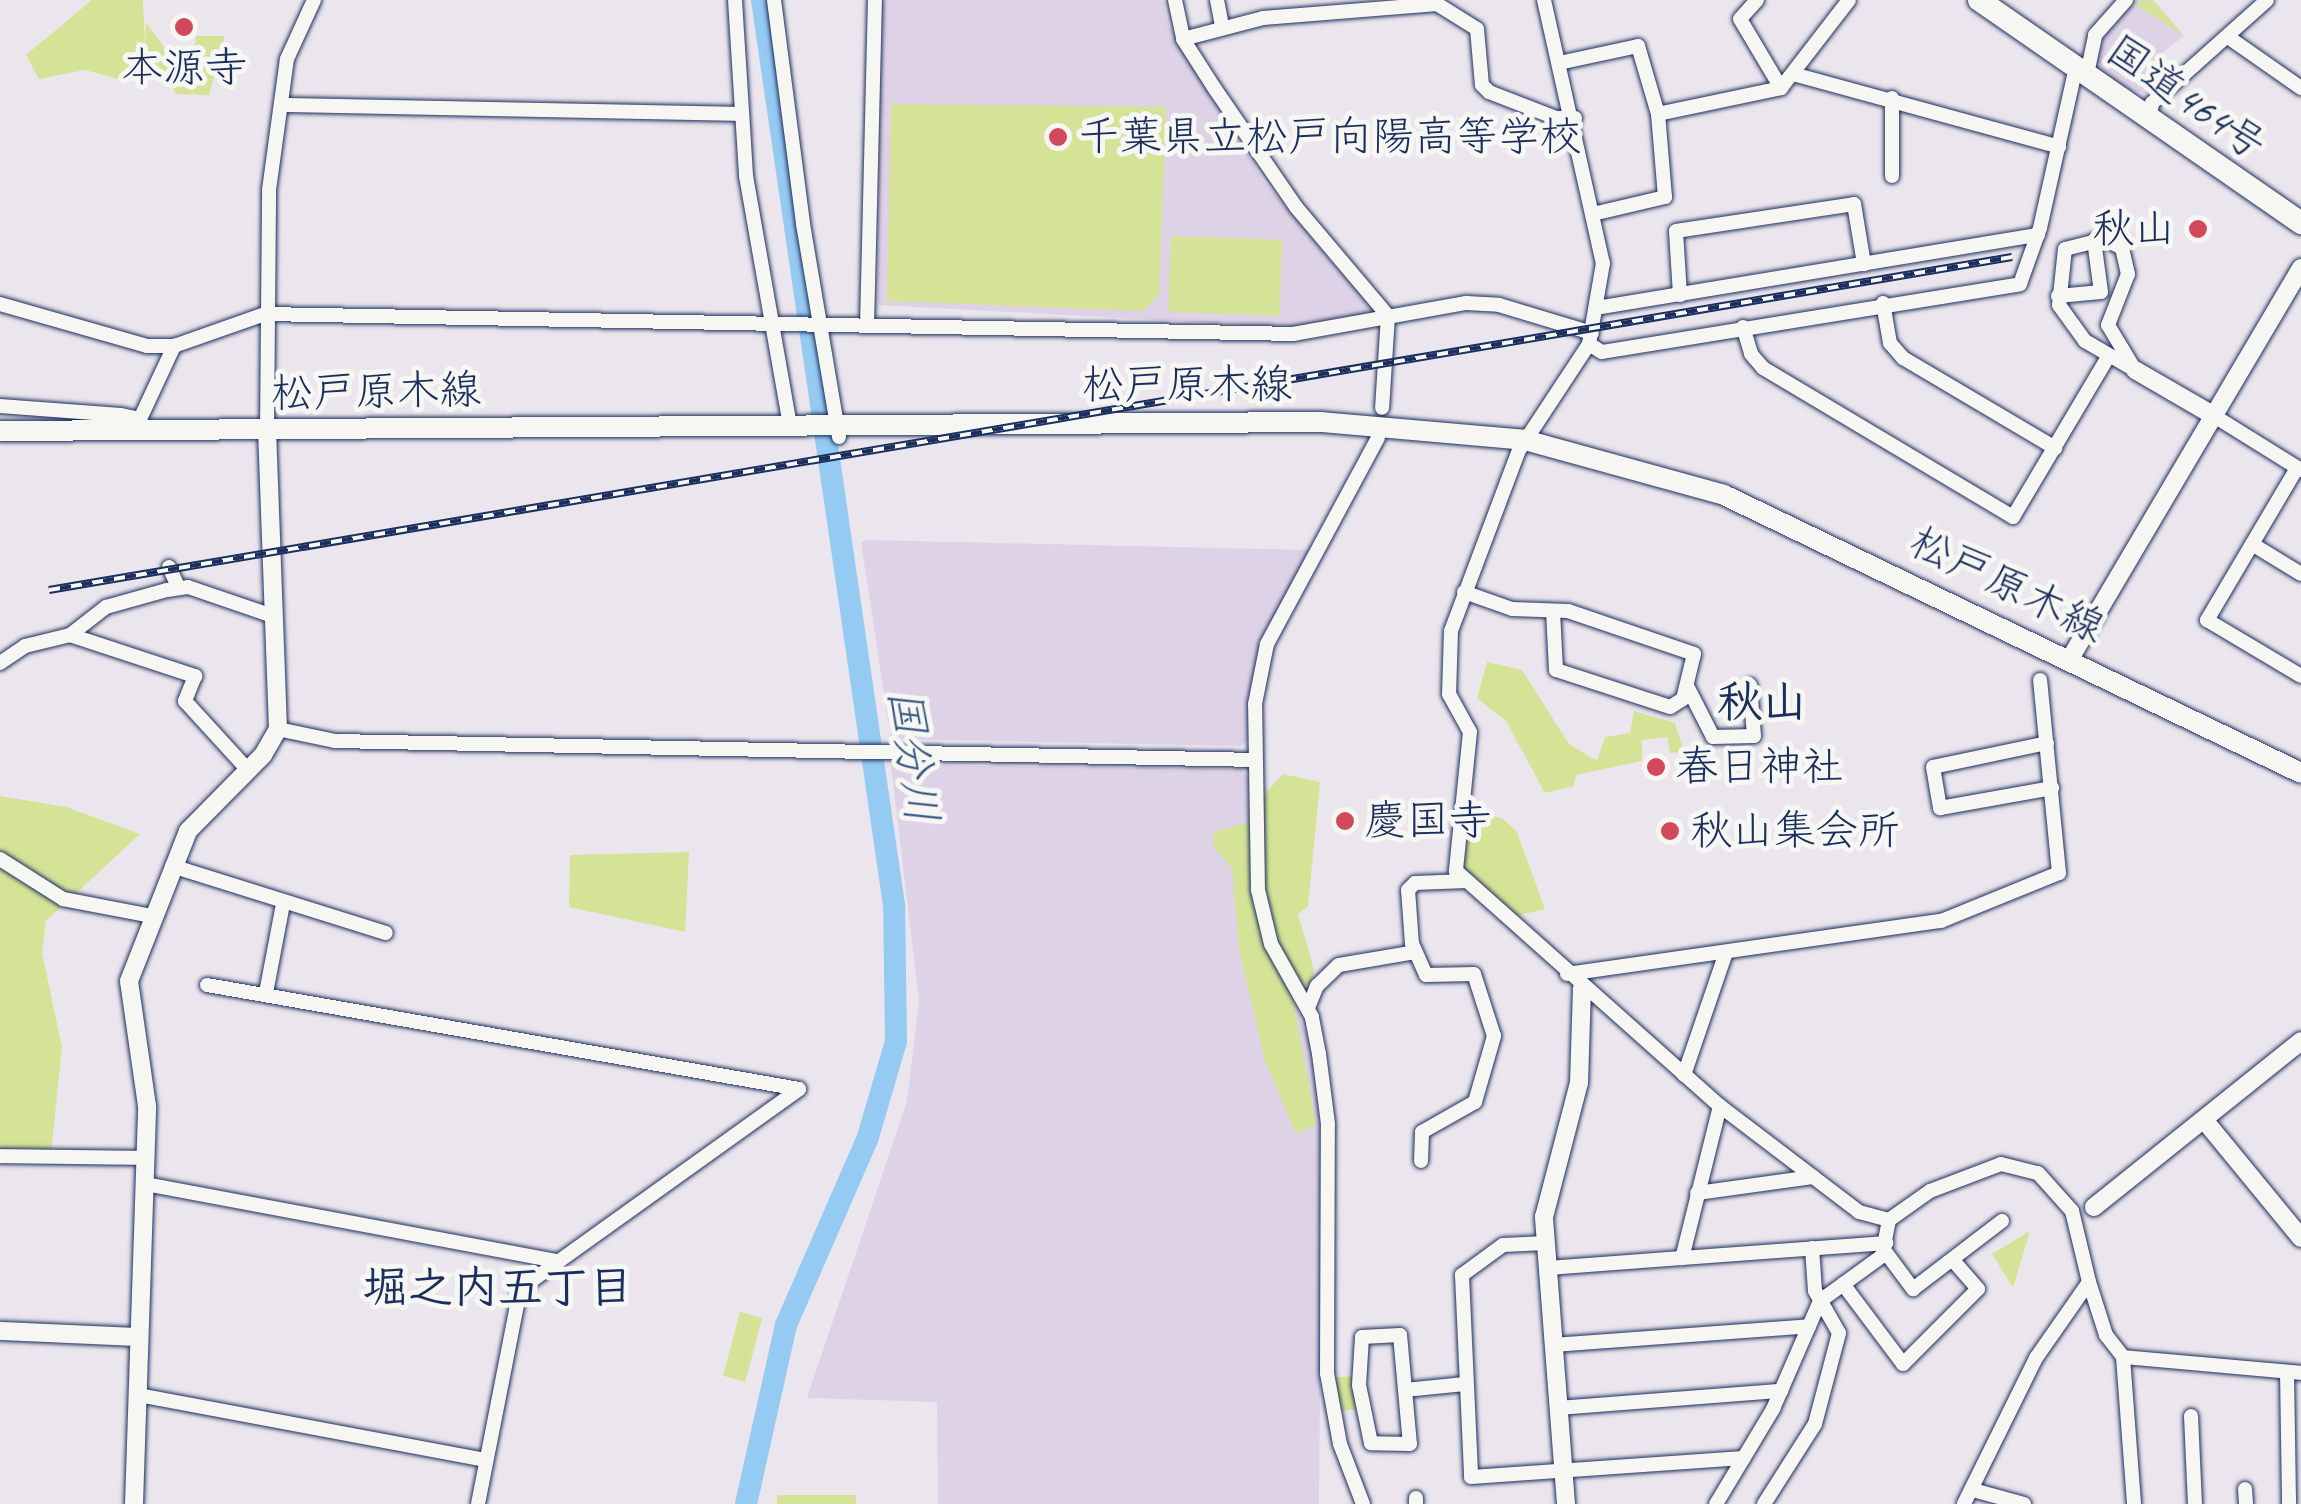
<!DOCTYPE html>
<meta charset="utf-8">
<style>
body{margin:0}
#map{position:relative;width:2301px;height:1504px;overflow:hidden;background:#ebe6ed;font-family:Caveat,"Klee One",sans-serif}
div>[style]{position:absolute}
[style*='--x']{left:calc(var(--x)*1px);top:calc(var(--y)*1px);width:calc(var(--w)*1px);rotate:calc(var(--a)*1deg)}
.built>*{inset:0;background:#ded3e6}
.green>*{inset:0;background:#d5e396;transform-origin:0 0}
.river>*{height:22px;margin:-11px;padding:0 11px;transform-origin:11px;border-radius:11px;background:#95caf3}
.roads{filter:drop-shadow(0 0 2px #1b2f5e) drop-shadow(0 0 2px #1b2f5e)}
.minor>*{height:14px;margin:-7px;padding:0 7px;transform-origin:7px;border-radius:7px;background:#f6f6f2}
.tertiary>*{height:18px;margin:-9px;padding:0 9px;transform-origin:9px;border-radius:9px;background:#f6f6f2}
.secondary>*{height:20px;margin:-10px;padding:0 10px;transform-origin:10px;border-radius:10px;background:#f6f6f2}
.trunk>*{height:22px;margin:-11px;padding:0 11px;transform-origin:11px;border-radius:11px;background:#f6f6f2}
.rail>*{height:8px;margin-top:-4px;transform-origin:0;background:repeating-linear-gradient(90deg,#f6f6f2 0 11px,#1b2f5e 0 22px);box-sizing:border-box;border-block:2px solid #1b2f5e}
.dots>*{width:28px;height:28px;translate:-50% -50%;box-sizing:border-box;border:5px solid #f6f6f2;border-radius:50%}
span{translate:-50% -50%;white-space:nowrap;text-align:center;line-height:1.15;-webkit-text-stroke:10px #f6f6f2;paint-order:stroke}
.poi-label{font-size:42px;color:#1b2f5e}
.left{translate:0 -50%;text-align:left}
.right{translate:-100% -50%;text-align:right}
.street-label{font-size:42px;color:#1b2f5e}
.neighbourhood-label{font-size:45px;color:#1b2f5e;font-weight:700}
.water-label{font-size:45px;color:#3a5683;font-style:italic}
</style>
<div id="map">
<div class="built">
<i style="clip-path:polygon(880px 0,1163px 0,1168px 24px,1263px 180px,1374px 312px,1290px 327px,878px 305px)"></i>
<i style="clip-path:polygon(2136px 0,2153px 0,2184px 36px,2158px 56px,2177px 78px,2156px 97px,2125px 88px,2096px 69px,2104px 37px)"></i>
<i style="clip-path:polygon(861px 542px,867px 540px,1310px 550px,1256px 663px,1249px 739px,1241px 746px,891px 739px)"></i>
<i style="clip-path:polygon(891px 765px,1241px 769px,1249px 778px,1249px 828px,1287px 988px,1313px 1049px,1322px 1138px,1319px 1504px,938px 1504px,937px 1402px,807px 1398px,907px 1101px,919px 1001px)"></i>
</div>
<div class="green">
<i style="clip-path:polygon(92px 0,143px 0,145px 46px,146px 22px,169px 54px,194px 50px,196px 36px,225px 36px,209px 95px,176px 94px,167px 79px,140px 65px,125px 81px,85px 70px,39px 79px,26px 55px)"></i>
<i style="clip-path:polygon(2153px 0,2184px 36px,2133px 3px)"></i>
<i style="clip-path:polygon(891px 104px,1166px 107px,1159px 294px,1143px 311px,887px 301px)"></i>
<i style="left:1171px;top:236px;width:111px;height:76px;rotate:2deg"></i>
<i style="clip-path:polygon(1487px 662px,1522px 670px,1569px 744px,1597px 761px,1605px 737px,1630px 733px,1634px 711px,1675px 723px,1684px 752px,1670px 753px,1667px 737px,1642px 740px,1642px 761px,1576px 775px,1574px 786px,1545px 793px,1506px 721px,1477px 698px)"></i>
<i style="clip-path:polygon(1283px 774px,1320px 782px,1308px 907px,1298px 914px,1314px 969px,1312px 982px,1292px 994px,1316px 1124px,1296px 1134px,1265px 1061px,1239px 949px,1232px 868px,1213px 846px,1214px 832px,1259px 820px,1262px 797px)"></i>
<i style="clip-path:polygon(0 796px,66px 807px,140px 834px,46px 921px,42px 953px,62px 1047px,51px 1153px,0 1153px)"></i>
<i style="clip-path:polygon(1471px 808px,1503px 819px,1517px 832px,1545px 909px,1516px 916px,1463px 869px)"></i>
<i style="clip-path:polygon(689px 852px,685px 932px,569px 907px,570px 855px)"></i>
<i style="clip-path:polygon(2030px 1231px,2013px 1288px,1992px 1254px)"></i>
<i style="left:740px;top:1312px;width:23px;height:66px;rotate:15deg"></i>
<i style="clip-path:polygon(1352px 1376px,1360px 1408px,1338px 1412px,1333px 1378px)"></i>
<i style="left:856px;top:1495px;width:9px;height:79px;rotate:90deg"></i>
</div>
<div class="river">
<i style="--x:746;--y:1504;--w:183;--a:-77.4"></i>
<i style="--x:786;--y:1325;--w:205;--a:-66.4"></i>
<i style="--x:868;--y:1137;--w:100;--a:-73.7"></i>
<i style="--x:896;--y:1041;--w:136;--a:-90.8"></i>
<i style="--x:894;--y:905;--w:915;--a:-98.3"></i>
</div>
<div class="roads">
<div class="minor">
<i style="--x:735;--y:0;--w:176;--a:86.4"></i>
<i style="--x:746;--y:176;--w:253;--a:80"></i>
<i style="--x:774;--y:0;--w:226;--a:82.6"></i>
<i style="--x:803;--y:224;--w:216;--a:80.4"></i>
<i style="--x:1175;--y:0;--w:40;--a:78"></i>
<i style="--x:1183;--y:39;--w:59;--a:57.4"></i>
<i style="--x:1215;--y:89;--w:143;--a:55.5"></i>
<i style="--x:1296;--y:207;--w:143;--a:49.8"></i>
<i style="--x:1388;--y:316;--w:92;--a:93.7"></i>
<i style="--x:1217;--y:0;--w:25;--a:79"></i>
<i style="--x:1544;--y:0;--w:270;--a:77.4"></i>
<i style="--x:1603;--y:263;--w:82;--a:99.8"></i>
<i style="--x:1589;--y:344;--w:127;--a:123.4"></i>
<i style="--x:1519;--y:450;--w:193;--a:110.6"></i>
<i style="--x:1451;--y:631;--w:63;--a:91.8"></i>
<i style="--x:1449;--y:694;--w:43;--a:61.1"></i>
<i style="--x:1470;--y:732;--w:140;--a:95.8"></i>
<i style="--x:1456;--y:871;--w:353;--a:41.7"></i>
<i style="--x:1720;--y:1106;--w:175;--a:37.3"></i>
<i style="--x:1859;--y:1212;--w:31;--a:15"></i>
<i style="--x:1889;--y:1220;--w:50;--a:-35.3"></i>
<i style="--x:1930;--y:1191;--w:76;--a:-20.8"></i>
<i style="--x:2001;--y:1164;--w:38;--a:14"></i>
<i style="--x:2038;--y:1173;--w:51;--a:48.2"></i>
<i style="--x:2072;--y:1211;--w:73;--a:76.5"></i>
<i style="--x:2089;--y:1282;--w:93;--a:124.9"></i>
<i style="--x:2036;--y:1358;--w:163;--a:116.3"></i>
<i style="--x:1757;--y:0;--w:25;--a:132"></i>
<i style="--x:1740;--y:19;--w:80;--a:59.3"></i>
<i style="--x:2228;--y:37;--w:89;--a:34.9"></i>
<i style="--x:1183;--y:39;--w:83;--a:-14.7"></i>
<i style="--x:1263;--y:18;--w:175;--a:-4.6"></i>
<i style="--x:1437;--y:4;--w:47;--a:32"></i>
<i style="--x:1477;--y:29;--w:56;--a:84.9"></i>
<i style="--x:1482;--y:85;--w:10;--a:45"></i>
<i style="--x:1489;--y:92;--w:72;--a:21.2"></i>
<i style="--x:1556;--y:118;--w:19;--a:0"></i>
<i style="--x:1559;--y:63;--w:81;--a:-12.1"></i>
<i style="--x:1638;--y:46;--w:71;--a:73.6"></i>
<i style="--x:1793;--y:74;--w:276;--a:15.3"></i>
<i style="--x:2087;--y:74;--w:40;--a:-78"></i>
<i style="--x:2095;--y:35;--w:47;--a:-48.5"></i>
<i style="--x:1892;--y:98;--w:78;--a:90"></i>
<i style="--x:282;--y:105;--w:456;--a:1.1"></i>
<i style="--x:2150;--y:116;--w:13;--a:-81"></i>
<i style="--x:2152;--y:103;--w:154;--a:-41.8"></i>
<i style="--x:1597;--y:213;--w:70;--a:-13.2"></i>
<i style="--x:1665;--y:197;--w:83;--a:-94.8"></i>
<i style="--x:1658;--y:114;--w:126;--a:-11.9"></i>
<i style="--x:1781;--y:88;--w:111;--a:-52.3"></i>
<i style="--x:2105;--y:239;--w:19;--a:28"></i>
<i style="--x:2122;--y:248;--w:27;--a:77"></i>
<i style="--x:2128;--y:274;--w:55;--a:111.4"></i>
<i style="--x:2108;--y:325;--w:52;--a:59"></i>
<i style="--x:2135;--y:370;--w:58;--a:-149.9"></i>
<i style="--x:2085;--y:341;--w:44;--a:-125.8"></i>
<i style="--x:2059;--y:305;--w:56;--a:-83.9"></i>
<i style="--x:2065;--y:249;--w:41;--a:-14"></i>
<i style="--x:1680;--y:295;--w:64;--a:-93.6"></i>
<i style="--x:1676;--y:231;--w:180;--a:-8.6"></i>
<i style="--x:1854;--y:204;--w:61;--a:80.5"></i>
<i style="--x:2058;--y:296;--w:43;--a:-5.3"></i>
<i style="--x:2101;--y:292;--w:52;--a:-97.7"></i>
<i style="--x:1883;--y:303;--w:41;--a:80.1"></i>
<i style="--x:1890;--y:343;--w:20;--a:49"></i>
<i style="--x:1903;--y:358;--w:177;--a:30.6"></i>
<i style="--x:0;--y:304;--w:153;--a:15.9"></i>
<i style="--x:147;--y:346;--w:27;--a:0"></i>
<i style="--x:174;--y:346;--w:96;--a:-19.4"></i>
<i style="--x:265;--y:314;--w:1028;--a:1.11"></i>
<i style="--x:1293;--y:334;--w:176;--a:-10.2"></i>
<i style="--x:1466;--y:303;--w:33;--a:3"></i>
<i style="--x:1499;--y:305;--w:97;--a:16.8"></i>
<i style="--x:1596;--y:308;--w:448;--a:-9.4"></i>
<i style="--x:867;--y:326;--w:326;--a:-88.6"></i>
<i style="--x:1743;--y:327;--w:28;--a:73"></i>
<i style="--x:1751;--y:354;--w:18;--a:49"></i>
<i style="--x:1763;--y:368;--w:291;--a:30.8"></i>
<i style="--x:2013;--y:517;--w:186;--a:-59.3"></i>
<i style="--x:1589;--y:344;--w:15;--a:32"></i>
<i style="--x:1602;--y:352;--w:423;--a:-9.2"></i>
<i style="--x:2020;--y:284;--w:59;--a:-70.3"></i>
<i style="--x:2040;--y:228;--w:165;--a:-77.4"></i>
<i style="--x:0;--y:406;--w:121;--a:4.3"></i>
<i style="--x:121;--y:415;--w:19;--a:12"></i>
<i style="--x:140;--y:419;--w:11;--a:90"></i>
<i style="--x:2211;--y:414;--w:106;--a:31.9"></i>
<i style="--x:140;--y:419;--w:81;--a:-65"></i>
<i style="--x:267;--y:430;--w:240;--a:-89.5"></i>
<i style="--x:269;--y:190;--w:132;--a:-82.2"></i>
<i style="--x:287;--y:59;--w:65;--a:-65.4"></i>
<i style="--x:2297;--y:468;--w:177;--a:120.6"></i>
<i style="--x:2207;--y:620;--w:109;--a:30.8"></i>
<i style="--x:2252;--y:544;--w:57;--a:31.5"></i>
<i style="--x:169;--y:567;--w:23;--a:65"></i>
<i style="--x:1464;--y:592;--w:51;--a:19.5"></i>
<i style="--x:1512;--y:609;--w:56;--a:2"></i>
<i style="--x:1568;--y:611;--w:133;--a:18.8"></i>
<i style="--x:1694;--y:654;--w:46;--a:103.7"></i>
<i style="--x:1683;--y:699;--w:15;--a:148"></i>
<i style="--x:1670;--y:707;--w:120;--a:-162"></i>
<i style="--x:1556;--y:670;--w:59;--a:-92.9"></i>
<i style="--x:70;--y:635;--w:132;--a:18.2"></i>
<i style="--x:195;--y:676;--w:27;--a:112"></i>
<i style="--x:185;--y:701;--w:93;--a:47.6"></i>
<i style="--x:0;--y:663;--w:30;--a:-34"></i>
<i style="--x:25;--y:646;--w:46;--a:-13.7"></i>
<i style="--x:70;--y:635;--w:46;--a:-37.9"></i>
<i style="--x:106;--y:607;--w:63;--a:-15.6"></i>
<i style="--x:167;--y:590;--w:21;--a:-8"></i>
<i style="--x:188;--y:587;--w:87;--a:18.9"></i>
<i style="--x:1687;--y:686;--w:57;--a:63"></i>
<i style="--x:1713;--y:737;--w:41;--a:-1.4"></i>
<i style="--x:1754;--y:736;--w:51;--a:-94.5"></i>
<i style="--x:278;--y:729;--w:58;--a:11.9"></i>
<i style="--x:335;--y:741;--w:920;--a:1.18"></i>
<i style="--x:2047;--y:743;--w:116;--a:168.1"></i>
<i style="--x:1933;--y:767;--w:42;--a:80.3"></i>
<i style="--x:1940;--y:808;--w:114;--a:-10.1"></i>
<i style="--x:0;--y:859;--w:75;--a:32.4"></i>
<i style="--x:63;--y:899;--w:91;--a:10.8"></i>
<i style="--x:172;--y:866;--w:224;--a:17.4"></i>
<i style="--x:1567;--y:974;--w:378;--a:-8.1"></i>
<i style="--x:1941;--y:921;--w:127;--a:-22.1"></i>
<i style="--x:2059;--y:873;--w:194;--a:-95.6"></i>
<i style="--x:207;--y:985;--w:601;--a:9.96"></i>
<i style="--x:266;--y:993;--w:91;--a:-79.2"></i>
<i style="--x:1308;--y:1008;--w:24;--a:-68"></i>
<i style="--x:1317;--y:986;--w:30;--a:-44"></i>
<i style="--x:1339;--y:965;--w:77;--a:-9.7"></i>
<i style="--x:1684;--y:1075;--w:130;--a:-71.1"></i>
<i style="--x:1720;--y:1106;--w:157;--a:104"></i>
<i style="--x:1682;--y:1258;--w:205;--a:-4.2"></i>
<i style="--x:0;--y:1156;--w:145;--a:0.8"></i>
<i style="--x:1421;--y:1161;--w:29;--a:-88"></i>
<i style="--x:1422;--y:1132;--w:61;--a:-29.5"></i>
<i style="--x:1475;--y:1102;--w:69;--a:-73.9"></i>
<i style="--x:1494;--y:1036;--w:65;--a:-107.9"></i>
<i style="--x:1474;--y:974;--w:48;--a:178.8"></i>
<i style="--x:1426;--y:975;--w:34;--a:-114"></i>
<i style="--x:1412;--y:944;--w:54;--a:-94.2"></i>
<i style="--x:1408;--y:890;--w:10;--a:-45"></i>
<i style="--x:1415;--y:883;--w:52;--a:-2.2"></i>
<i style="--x:145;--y:1184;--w:419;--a:10.6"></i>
<i style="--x:1697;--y:1193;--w:117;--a:-7.9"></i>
<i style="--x:1546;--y:1243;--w:43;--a:177.3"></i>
<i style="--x:1503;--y:1245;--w:51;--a:143.8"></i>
<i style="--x:1462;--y:1275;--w:202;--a:87.4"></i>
<i style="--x:1471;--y:1477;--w:273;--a:-4"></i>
<i style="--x:1884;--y:1250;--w:49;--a:53.4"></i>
<i style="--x:1913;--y:1289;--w:112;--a:-37.4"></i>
<i style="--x:1548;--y:1268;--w:134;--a:-4.3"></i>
<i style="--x:2089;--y:1282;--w:56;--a:72.2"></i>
<i style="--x:2106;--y:1335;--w:28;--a:52"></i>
<i style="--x:2123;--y:1357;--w:179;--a:5.1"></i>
<i style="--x:1843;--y:1284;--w:100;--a:53.1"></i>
<i style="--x:1903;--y:1364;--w:106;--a:-45"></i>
<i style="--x:1978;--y:1289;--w:37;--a:-131"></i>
<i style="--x:1400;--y:1335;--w:109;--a:84.8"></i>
<i style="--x:1410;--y:1444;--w:39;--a:-179"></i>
<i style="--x:1371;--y:1443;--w:59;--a:-101.7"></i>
<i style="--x:1359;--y:1385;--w:48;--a:-86.4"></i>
<i style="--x:1362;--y:1337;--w:38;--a:-3"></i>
<i style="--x:1553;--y:1345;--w:257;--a:-4.2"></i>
<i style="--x:2123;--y:1357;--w:147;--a:85.7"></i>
<i style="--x:2287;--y:1372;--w:132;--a:89.1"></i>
<i style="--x:1405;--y:1390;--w:60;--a:-5.7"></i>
<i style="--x:138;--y:1395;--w:354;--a:10.6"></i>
<i style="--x:1558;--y:1408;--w:224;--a:-4.4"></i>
<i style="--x:2191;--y:1416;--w:88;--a:87.4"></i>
<i style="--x:2245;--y:1489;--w:15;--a:86"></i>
<i style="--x:1973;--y:1490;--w:53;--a:15.4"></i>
<i style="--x:1416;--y:1498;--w:6;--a:90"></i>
<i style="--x:478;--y:1504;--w:219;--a:-78.9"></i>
<i style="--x:520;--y:1289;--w:343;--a:-35.6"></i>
<i style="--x:1363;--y:1504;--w:64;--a:-111"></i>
<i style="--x:1340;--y:1444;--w:72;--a:-100.4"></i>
<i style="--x:1327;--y:1373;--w:249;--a:-89.8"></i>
<i style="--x:1328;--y:1124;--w:71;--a:-97.3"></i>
<i style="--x:1319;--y:1054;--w:38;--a:-101"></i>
<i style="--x:1312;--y:1017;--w:84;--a:-119.3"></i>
<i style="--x:1271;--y:944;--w:56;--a:-103.5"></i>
<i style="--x:1258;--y:890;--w:186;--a:-90.9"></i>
<i style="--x:1255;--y:704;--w:61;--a:-78.7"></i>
<i style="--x:1267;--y:644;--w:234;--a:-61.7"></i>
<i style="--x:1716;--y:1504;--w:111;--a:-59"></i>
<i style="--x:1773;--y:1409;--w:118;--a:-66.5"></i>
<i style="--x:1820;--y:1301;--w:77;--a:-36"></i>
<i style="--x:1882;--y:1256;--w:37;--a:-79"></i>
<i style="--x:1764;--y:1504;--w:95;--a:-57.5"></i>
<i style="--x:1815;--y:1424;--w:94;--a:-75.2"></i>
<i style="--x:1839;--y:1333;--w:48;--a:-119.7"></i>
<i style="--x:1815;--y:1291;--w:43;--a:-94"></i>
</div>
<div class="tertiary">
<i style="--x:2135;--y:370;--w:88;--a:30.1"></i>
<i style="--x:2071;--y:657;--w:452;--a:-59.4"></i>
<i style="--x:2205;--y:1121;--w:151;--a:50.6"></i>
<i style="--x:2094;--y:1207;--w:265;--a:-38.7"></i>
<i style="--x:0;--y:1331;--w:139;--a:2.5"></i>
<i style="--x:134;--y:1504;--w:398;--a:-88.1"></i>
<i style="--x:147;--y:1106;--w:126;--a:-98.2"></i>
<i style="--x:129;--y:981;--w:161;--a:-68.5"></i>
<i style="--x:188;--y:831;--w:107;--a:-45.4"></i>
<i style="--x:263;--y:755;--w:30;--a:-60"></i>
<i style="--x:278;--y:729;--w:299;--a:-92.1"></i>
<i style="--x:1566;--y:1504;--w:288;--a:-94.4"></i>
<i style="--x:1544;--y:1217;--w:138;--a:-75.4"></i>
<i style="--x:1579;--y:1083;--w:95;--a:-88.2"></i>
</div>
<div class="secondary">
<i style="--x:0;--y:431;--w:1321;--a:-0.39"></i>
<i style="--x:1321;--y:422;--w:205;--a:5"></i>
<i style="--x:1525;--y:440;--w:206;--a:15.4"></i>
<i style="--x:1724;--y:495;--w:640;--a:25.72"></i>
</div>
<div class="trunk">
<i style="--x:1979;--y:0;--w:392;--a:34.7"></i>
</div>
</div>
<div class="rail">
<i style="--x:49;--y:590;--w:1991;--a:-9.63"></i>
</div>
<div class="dots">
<i style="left:184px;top:27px;background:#d1495b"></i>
<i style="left:1058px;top:137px;background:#d1495b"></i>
<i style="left:2198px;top:229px;background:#d1495b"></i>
<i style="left:1656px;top:767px;background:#d1495b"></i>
<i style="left:1345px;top:821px;background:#d1495b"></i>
<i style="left:1670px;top:831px;background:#d1495b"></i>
</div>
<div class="poi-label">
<span style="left:184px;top:68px">本源寺</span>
<span class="left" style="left:1078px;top:137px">千葉県立松戸向陽高等学校</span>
<span class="right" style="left:2176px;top:229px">秋山</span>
<span class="left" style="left:1676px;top:767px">春日神社</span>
<span class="left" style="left:1365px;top:821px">慶国寺</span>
<span class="left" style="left:1690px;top:831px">秋山集会所</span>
</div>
<div class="street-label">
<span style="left:2186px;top:98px;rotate:35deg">国道464号</span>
<span style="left:1187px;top:385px">松戸原木線</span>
<span style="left:376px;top:392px;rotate:-1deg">松戸原木線</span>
<span style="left:2007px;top:585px;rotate:26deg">松戸原木線</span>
</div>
<div class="neighbourhood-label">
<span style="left:1762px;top:703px">秋山</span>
<span style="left:498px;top:1288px">堀之内五丁目</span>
</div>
<div class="water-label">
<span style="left:913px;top:756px;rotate:82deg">国分川</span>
</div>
</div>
